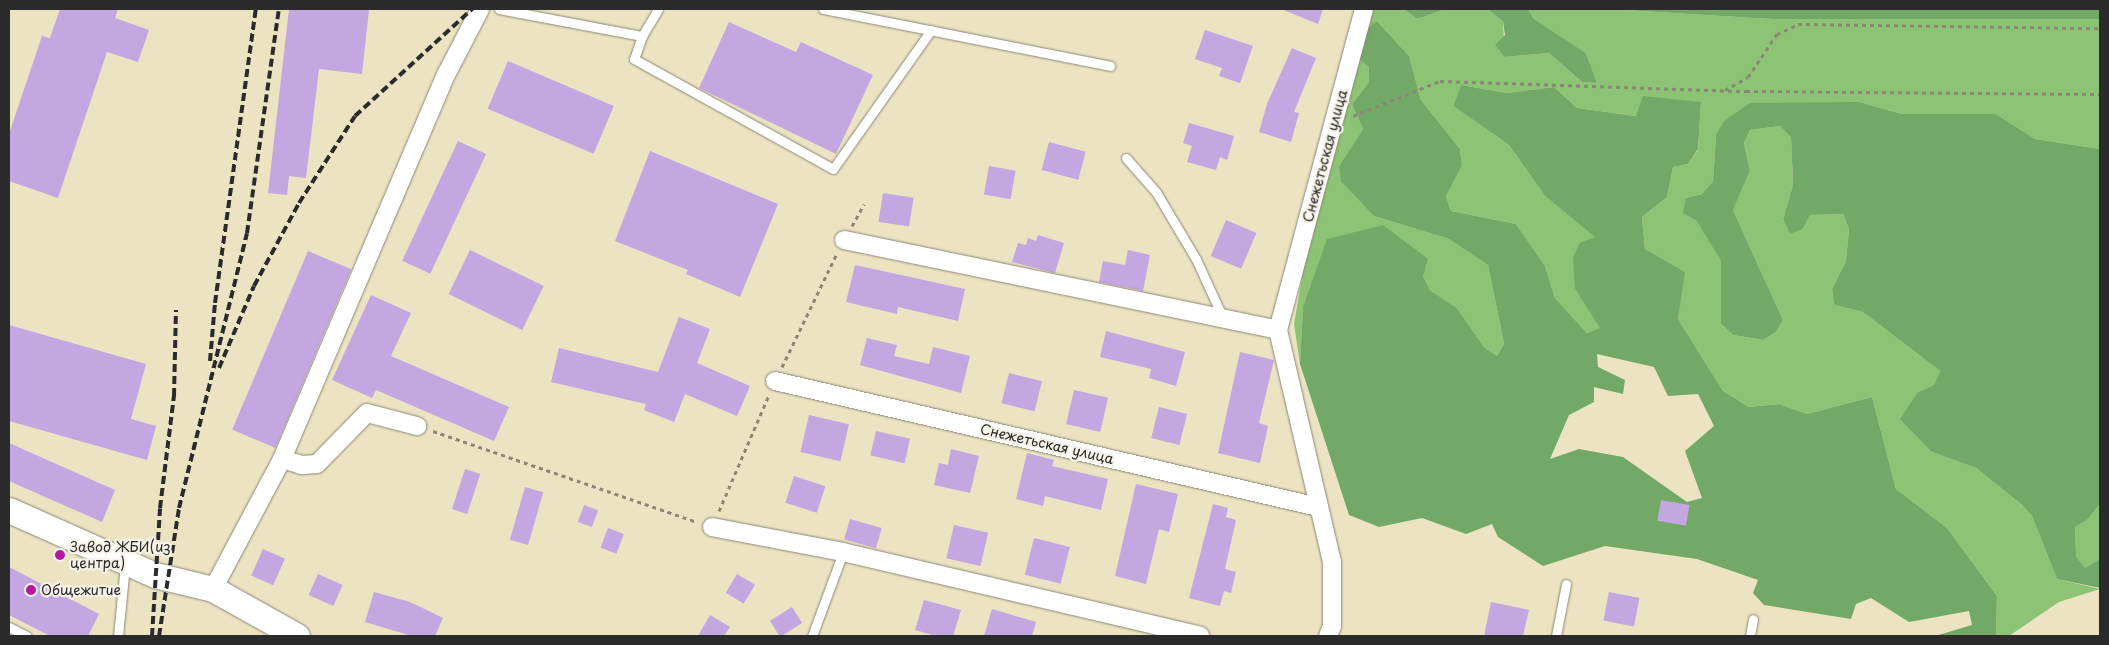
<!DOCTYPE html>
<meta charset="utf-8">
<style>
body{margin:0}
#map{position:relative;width:2109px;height:645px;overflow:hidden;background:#ebe3c2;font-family:"Playpen Sans",sans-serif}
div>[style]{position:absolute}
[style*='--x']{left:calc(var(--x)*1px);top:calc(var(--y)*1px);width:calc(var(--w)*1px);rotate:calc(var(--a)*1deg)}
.green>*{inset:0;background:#8dc375}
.forest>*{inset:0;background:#72a966}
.building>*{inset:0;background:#c4a6e1;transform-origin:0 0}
.path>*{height:3px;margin-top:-1.5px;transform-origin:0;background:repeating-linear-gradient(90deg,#8b8776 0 4px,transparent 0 8px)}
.roads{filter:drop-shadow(0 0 1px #8b8776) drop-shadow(0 0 1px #8b8776)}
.lane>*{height:9px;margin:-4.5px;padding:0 4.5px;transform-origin:4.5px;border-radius:4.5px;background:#fff}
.street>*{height:18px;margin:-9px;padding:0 9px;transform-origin:9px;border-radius:9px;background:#fff}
.secondary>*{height:25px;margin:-12.5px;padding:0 12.5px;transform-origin:12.5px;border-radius:12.5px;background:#fff}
.rail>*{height:4px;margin-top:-2px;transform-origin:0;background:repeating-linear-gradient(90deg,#2b2b2b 0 8px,transparent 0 12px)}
.dots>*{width:14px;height:14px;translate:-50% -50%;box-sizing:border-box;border:2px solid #f7f3e8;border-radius:50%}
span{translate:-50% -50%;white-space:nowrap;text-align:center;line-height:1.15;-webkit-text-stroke:4.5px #f7f3e8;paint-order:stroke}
.street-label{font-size:14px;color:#2b2b2b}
.poi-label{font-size:14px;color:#2b2b2b}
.left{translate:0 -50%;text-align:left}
.frame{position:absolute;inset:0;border:10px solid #2b2b2b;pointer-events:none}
</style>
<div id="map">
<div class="green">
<i style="clip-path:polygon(1360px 9px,1404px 9px,1417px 19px,1446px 9px,1493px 10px,1503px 21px,1505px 57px,1549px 53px,1582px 82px,1597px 83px,1586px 53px,1534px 19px,1528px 9px,1608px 9px,1772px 19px,2100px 19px,2100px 149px,2035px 139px,1996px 114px,1902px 114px,1859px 102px,1716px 135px,1713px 181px,1702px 194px,1686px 198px,1721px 261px,1721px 324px,1733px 335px,1763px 340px,1776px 332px,1783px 320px,1733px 210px,1750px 171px,1744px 143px,1750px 130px,1780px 126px,1791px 136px,1793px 185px,1783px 219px,1790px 233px,1803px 229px,1810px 215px,1843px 214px,1849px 229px,1846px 261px,1832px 289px,1834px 305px,1863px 312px,1940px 371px,1934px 385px,1918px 392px,1932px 452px,1976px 468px,2021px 504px,2032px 516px,2057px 579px,2100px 589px,2059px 602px,2009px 636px,1996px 636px,1997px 596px,1947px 528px,1896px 489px,1872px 397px,1807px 414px,1779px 404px,1749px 407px,1723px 391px,1678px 319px,1684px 272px,1645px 249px,1642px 217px,1667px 197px,1673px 167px,1688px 164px,1698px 150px,1701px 102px,1637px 116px,1577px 108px,1554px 87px,1507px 93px,1461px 85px,1453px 106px,1509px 145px,1545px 196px,1596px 237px,1575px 289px,1601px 328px,1587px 333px,1555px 298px,1545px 266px,1516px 224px,1451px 211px,1446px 196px,1462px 166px,1460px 149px,1421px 100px,1409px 56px,1377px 21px,1369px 82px,1352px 104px,1363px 129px,1339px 166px,1374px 216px,1449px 239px,1488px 265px,1504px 344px,1497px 356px,1484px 347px,1457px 308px,1430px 290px,1423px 276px,1303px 307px,1300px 364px,1294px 324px,1332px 106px)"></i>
<i style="clip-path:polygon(2100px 504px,2100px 559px,2085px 568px,2076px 556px,2075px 527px,2087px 520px)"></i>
</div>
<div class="forest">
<i style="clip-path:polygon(1404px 9px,1446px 9px,1417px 19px)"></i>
<i style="clip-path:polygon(1488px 9px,1528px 9px,1534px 19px,1586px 53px,1597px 83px,1582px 82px,1549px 53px,1505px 57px,1495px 45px,1505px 35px,1503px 21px)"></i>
<i style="clip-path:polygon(1608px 9px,2100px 9px,2100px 19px,1772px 19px)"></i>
<i style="clip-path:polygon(evenodd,1377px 21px,1409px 56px,1421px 100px,1460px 149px,1462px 166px,1446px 196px,1451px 211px,1516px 224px,1545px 266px,1555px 298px,1587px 333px,1600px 328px,1575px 289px,1573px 257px,1580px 243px,1595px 237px,1545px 196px,1509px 145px,1453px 106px,1461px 85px,1507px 93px,1554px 87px,1577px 108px,1636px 116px,1643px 96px,1701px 102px,1698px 149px,1688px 164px,1673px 167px,1667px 197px,1642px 217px,1645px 249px,1685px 272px,1678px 319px,1723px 391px,1749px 407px,1779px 404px,1807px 414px,1872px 397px,1896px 489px,1947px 528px,1997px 596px,1996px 636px,1935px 636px,1972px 625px,1969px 611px,1909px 622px,1871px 598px,1856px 604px,1851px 619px,1764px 605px,1753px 593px,1758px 580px,1697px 559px,1605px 546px,1543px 566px,1498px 537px,1492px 524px,1466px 534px,1422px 518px,1379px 527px,1349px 515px,1300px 364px,1303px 307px,1327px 239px,1383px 225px,1428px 259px,1423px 276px,1430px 290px,1457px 308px,1484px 347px,1497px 356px,1504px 344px,1488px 265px,1449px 239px,1374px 216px,1341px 181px,1339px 166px,1363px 129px,1352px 104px,1369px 82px,1369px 67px,1357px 57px,1366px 30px,1377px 21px,1597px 354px,1654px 367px,1668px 396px,1698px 394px,1714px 426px,1685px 451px,1702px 498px,1687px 502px,1623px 457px,1579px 449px,1550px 459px,1569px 415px,1594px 402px,1594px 387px,1623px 394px,1625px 380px,1598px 367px,1597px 354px)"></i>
<i style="clip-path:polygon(1859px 102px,1902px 114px,1996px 114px,2035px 139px,2100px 149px,2100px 504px,2087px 520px,2075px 527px,2076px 556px,2085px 568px,2100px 559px,2100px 588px,2057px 579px,2032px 516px,2021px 504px,1976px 468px,1932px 452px,1900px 419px,1918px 392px,1934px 385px,1940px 371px,1863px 312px,1834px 305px,1832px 289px,1846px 261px,1849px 229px,1843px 214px,1810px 215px,1803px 229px,1790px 234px,1783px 219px,1793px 185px,1791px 137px,1780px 126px,1750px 130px,1744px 143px,1750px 171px,1733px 210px,1783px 320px,1776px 332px,1763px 340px,1733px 335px,1721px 324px,1721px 261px,1697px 221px,1683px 213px,1686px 198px,1702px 194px,1713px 181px,1716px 135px,1724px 121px,1750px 103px)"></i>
</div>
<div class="building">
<i style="clip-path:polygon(60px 9px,118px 9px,115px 18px,149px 30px,138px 62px,107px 52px,58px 198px,9px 181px,9px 134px,42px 36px,50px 38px)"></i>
<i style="clip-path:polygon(289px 9px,369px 10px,362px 74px,319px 69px,306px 178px,289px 176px,287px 195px,268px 193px)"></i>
<i style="clip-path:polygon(1281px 9px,1323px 9px,1318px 24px)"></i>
<i style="clip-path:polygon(729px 22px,796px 52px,801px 42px,873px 75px,836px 154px,699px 88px)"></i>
<i style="clip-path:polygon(1205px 30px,1253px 46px,1240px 83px,1219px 76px,1222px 68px,1195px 59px)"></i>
<i style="clip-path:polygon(1292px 48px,1316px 58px,1294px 112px,1299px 113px,1291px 142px,1259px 132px,1267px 104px)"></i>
<i style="left:508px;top:61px;width:115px;height:52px;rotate:23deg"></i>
<i style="clip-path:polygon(1189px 123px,1234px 136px,1227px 160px,1220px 157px,1216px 170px,1187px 162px,1192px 146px,1183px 143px)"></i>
<i style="left:458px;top:141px;width:31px;height:132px;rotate:25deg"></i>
<i style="left:1049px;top:142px;width:38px;height:29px;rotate:15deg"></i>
<i style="clip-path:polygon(650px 151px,778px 204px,740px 297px,686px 274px,688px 270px,615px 241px)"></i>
<i style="left:989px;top:166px;width:27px;height:29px;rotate:10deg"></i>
<i style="left:883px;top:193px;width:31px;height:29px;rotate:9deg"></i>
<i style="left:1226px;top:220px;width:33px;height:39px;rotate:23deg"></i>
<i style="clip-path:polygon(1038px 235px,1064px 243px,1055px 273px,1012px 262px,1018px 243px,1026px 245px,1028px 238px,1036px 241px)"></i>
<i style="left:470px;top:250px;width:82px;height:49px;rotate:26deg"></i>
<i style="clip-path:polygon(1128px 250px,1150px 255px,1143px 291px,1099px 282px,1103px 261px,1125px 265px)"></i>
<i style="left:308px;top:251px;width:47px;height:194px;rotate:23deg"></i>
<i style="clip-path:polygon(855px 265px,965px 289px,958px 321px,898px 307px,897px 314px,846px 302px)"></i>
<i style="clip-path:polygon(371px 295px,411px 313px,391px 356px,509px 407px,494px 441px,376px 390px,372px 398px,332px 380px)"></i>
<i style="clip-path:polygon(679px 317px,710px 329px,697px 363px,750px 386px,737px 416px,685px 394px,674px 422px,644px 410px,646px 404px,551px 382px,559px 348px,658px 372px)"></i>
<i style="clip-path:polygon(9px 325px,146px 364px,131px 419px,156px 426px,147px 460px,9px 421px)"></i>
<i style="clip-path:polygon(1106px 331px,1185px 352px,1176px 386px,1149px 378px,1151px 369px,1100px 357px)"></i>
<i style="clip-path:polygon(867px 338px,897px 345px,894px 356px,929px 364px,933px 347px,970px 356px,961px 393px,860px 365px)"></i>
<i style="clip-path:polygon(1240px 352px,1274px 360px,1259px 423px,1268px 426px,1260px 463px,1218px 453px)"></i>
<i style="left:1009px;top:373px;width:34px;height:31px;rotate:14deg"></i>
<i style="left:1074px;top:390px;width:35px;height:35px;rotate:13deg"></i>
<i style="left:1159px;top:407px;width:29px;height:32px;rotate:14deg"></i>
<i style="left:809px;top:415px;width:41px;height:38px;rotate:13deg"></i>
<i style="left:876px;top:431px;width:35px;height:25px;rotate:13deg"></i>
<i style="clip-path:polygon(9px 443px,115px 490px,102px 522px,9px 481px)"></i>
<i style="clip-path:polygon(951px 449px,979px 456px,970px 493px,934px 485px,939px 463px,948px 465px)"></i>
<i style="clip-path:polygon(1027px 453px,1054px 460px,1052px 466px,1108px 479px,1101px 510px,1045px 496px,1043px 506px,1016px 499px)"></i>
<i style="left:465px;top:469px;width:16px;height:42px;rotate:18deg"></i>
<i style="left:794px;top:476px;width:33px;height:28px;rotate:18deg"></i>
<i style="clip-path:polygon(1136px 484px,1178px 494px,1169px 532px,1159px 529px,1146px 584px,1115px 576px)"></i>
<i style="left:525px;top:487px;width:19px;height:55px;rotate:16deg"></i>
<i style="left:1661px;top:500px;width:29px;height:21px;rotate:10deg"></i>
<i style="clip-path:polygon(1213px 504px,1228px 508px,1226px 517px,1236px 520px,1225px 569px,1236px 572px,1231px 593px,1224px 591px,1220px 606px,1189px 598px)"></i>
<i style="left:584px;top:505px;width:15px;height:18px;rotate:20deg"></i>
<i style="left:850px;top:519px;width:33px;height:21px;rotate:16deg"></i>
<i style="left:954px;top:525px;width:35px;height:34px;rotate:13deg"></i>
<i style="left:608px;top:528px;width:17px;height:21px;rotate:21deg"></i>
<i style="left:1034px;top:538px;width:37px;height:38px;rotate:14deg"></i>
<i style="left:263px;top:549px;width:24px;height:29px;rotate:24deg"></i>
<i style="clip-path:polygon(9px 567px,99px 614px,88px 636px,50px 636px,9px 615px)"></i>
<i style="left:318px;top:574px;width:27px;height:23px;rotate:24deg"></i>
<i style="left:737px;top:574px;width:21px;height:22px;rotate:31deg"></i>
<i style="clip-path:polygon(374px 592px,410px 602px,443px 618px,435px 636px,412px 636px,365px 622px)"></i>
<i style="left:1609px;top:592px;width:31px;height:29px;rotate:11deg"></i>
<i style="clip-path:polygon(924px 600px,961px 610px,953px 636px,936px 636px,915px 630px)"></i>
<i style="clip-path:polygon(1491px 602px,1529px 610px,1523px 636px,1484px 636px)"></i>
<i style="left:792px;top:607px;width:19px;height:26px;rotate:58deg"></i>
<i style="clip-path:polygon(992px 609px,1036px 622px,1032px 636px,984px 636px)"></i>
<i style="clip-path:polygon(710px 615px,730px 627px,724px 636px,698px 636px)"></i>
</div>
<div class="path">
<i style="--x:1725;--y:90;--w:26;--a:-29"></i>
<i style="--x:1748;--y:77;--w:52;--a:-56"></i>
<i style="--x:1777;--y:34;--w:23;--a:-25"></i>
<i style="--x:1798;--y:24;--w:302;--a:0.8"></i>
<i style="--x:1353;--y:116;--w:94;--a:-21.9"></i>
<i style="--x:1440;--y:81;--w:306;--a:1.9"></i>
<i style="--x:1746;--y:91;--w:354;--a:0.5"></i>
<i style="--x:852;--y:226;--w:25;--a:-61"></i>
<i style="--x:782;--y:367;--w:127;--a:-64.2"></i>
<i style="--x:433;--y:431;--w:279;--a:19"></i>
<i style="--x:719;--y:511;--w:126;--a:-66.7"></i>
</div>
<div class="roads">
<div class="lane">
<i style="--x:499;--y:9;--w:146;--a:10.7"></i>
<i style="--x:642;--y:36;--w:31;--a:-59"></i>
<i style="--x:823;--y:9;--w:293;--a:11.2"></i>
<i style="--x:642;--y:36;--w:24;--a:109"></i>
<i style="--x:634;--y:59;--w:227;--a:28.9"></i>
<i style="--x:833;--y:169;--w:170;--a:-54.8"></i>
<i style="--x:1126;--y:158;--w:45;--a:48.6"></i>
<i style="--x:1156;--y:192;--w:78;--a:59.2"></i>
<i style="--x:1196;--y:259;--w:65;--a:65.4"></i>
<i style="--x:9;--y:627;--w:20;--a:27"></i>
<i style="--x:118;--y:636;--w:72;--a:-84.4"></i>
<i style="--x:812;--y:636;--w:90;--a:-69.7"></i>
<i style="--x:1556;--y:636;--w:53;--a:-79.1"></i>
<i style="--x:1750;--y:636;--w:17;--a:-80"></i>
</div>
<div class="street">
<i style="--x:844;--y:240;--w:443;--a:11.7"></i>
<i style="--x:775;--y:381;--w:557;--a:13.06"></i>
<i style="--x:282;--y:459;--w:21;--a:17"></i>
<i style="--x:302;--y:465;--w:15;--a:-4"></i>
<i style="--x:317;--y:464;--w:71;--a:-45.6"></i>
<i style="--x:367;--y:413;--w:52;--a:14.6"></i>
<i style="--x:712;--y:527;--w:133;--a:10.8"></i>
<i style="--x:843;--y:552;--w:367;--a:13.2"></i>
<i style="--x:213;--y:589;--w:147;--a:-62"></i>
<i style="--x:282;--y:459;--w:420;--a:-66.9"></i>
<i style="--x:447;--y:73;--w:72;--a:-62.7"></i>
<i style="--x:1328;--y:636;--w:11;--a:-68"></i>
<i style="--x:1332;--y:626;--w:64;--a:-90"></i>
<i style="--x:1332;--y:562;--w:238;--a:-103.1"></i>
<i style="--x:1278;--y:330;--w:332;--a:-75"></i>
</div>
<div class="secondary">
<i style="--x:9;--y:510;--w:160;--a:24"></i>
<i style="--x:155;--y:575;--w:60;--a:13.6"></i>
<i style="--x:213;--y:589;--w:96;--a:29.2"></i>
</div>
</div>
<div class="rail">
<i style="--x:210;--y:361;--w:58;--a:-85.1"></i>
<i style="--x:215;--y:303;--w:297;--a:-82.1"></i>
<i style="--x:219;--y:368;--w:89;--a:-66.9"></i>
<i style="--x:254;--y:286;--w:94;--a:-61.5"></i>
<i style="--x:299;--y:203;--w:103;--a:-57.2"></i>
<i style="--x:355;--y:116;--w:159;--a:-42.4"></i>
<i style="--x:152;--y:636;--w:128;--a:-86.4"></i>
<i style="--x:160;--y:508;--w:113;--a:-82.9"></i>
<i style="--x:174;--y:396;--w:86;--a:-88.7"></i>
<i style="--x:159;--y:636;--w:130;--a:-81.1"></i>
<i style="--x:179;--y:508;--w:283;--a:-76.1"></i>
<i style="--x:247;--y:233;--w:226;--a:-81.9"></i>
</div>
<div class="dots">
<i style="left:60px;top:555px;background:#b5179e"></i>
<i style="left:31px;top:590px;background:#b5179e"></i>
</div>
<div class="street-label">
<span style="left:1325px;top:156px;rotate:-75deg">Снежетьская улица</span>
<span style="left:1047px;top:444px;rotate:13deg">Снежетьская улица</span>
</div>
<div class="poi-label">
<span class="left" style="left:70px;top:555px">Завод ЖБИ(из<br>центра)</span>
<span class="left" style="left:41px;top:590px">Общежитие</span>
</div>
<div class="frame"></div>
</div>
